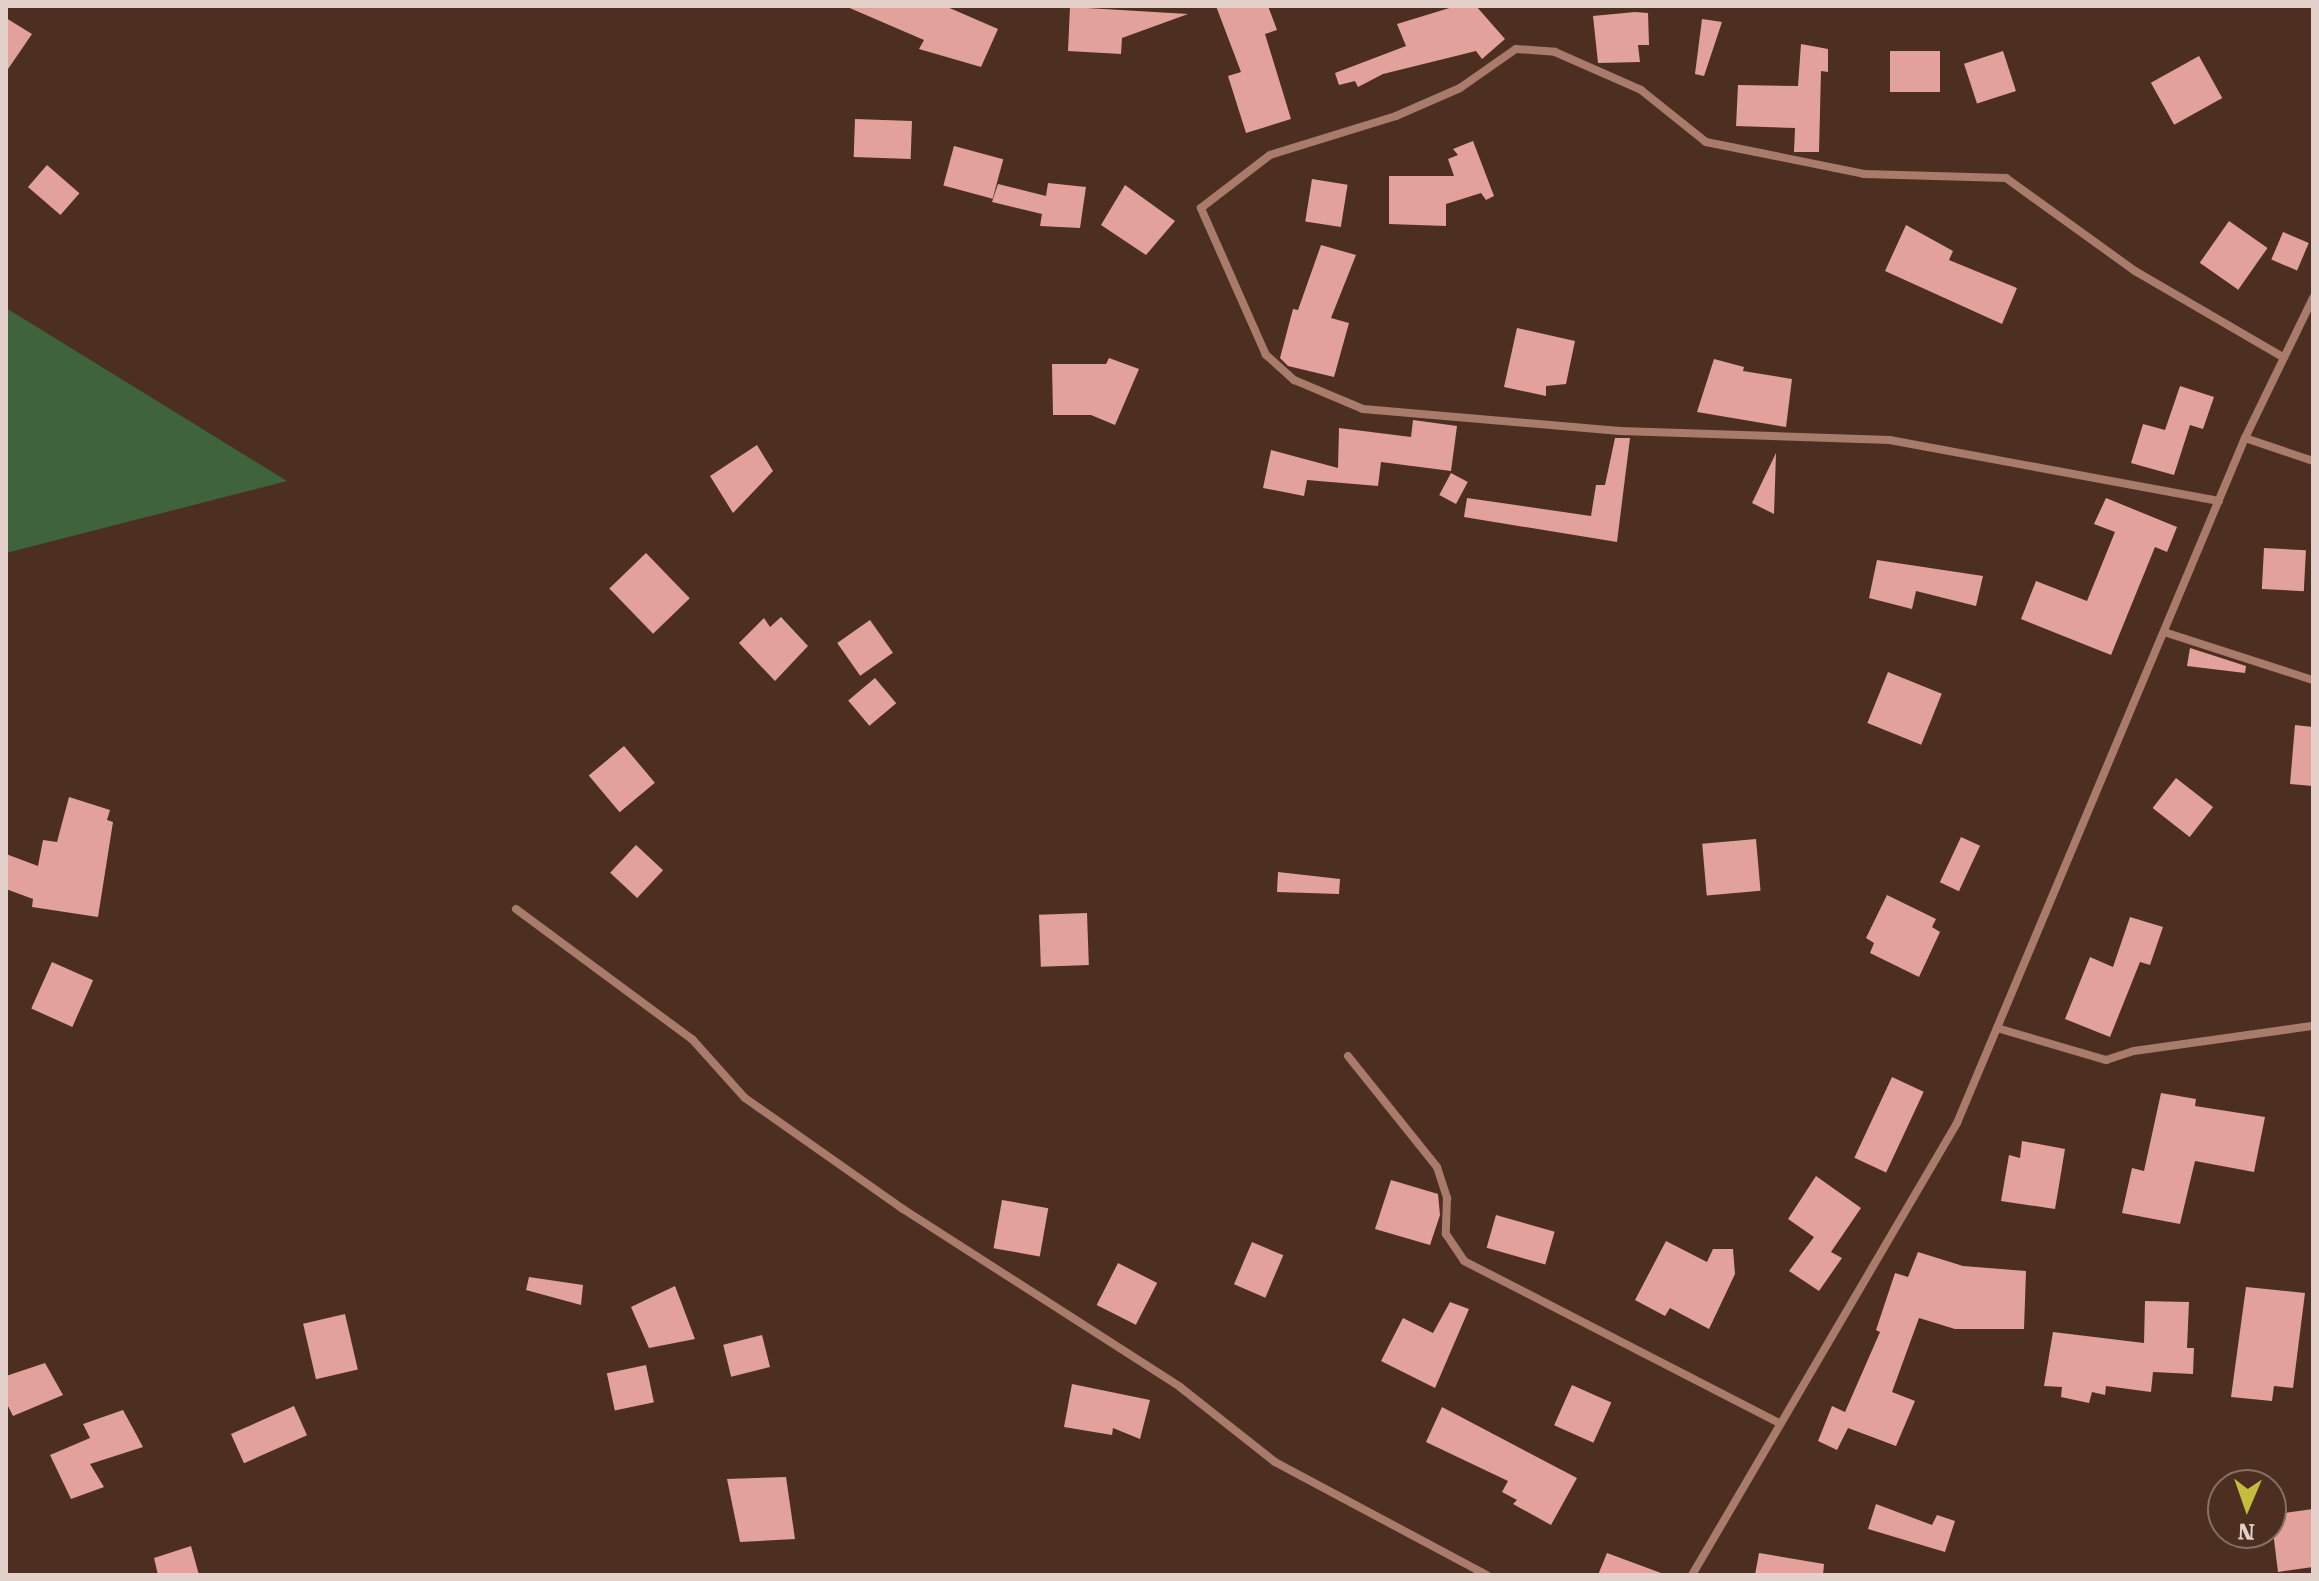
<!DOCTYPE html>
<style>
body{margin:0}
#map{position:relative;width:2319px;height:1581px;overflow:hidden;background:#4c2f21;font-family:"Roboto Serif",serif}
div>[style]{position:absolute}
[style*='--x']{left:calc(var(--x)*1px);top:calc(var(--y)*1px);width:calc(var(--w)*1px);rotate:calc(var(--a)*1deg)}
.green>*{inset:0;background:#3f643b}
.building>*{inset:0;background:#e3a19c;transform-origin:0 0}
.street>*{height:8px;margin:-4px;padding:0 4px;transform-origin:4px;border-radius:4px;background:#a97b6b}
span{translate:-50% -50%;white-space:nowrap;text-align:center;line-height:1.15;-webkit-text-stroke:8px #4c2f21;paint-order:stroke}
.frame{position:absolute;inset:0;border:8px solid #e4d1c9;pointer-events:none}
.north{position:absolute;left:2207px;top:1469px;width:80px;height:80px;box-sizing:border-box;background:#4c2f21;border:2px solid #897064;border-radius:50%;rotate:182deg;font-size:22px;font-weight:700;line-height:32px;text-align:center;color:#e4d1c9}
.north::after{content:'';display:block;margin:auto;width:28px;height:36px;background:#c4bc3e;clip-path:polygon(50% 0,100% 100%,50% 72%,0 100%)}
</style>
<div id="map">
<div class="green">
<i style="clip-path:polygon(6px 308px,287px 481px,6px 553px)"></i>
</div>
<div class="building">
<i style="clip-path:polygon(845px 6px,945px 6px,998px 29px,981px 67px,919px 49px,924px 40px)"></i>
<i style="clip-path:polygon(1216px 6px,1268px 6px,1277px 30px,1265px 34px,1291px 119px,1246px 133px,1228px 76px,1241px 72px)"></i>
<i style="clip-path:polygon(1456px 6px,1476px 6px,1505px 39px,1482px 59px,1476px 51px,1383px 74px,1358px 87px,1355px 81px,1339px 85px,1335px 73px,1406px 46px,1397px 24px)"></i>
<i style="clip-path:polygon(1070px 7px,1188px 14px,1122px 38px,1121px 54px,1068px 51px)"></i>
<i style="clip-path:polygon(1635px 12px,1648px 13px,1649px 45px,1638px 45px,1640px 62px,1598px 63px,1593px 16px)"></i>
<i style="clip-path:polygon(6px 18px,32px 34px,6px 72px)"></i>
<i style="clip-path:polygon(1702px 19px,1722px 22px,1704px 76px,1695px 74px)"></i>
<i style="clip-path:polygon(1801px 44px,1828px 49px,1828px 72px,1821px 71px,1819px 152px,1794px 152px,1795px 128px,1736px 126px,1738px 85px,1798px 86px)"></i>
<i style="left:1890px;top:51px;width:50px;height:41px"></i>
<i style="left:2003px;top:51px;width:42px;height:41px;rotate:72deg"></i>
<i style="left:2199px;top:56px;width:48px;height:55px;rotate:61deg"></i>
<i style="left:855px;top:119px;width:57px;height:38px;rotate:2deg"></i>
<i style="clip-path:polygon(1473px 141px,1494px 196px,1486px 200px,1481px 193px,1446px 204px,1446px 226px,1389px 224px,1389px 176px,1454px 176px,1448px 159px,1458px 155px,1453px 149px)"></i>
<i style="left:954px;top:146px;width:51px;height:41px;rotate:15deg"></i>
<i style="left:47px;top:165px;width:43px;height:29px;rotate:41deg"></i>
<i style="left:1312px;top:179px;width:36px;height:43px;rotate:9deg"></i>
<i style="clip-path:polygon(1048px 183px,1086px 187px,1080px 228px,1040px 226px,1042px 214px,992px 202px,998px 184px,1046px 196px)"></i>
<i style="clip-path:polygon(1125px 185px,1175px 221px,1146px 255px,1101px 225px)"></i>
<i style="left:2229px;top:221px;width:47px;height:51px;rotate:35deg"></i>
<i style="clip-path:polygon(1906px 225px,1953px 251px,1949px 260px,2017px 288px,2002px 324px,1885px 271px)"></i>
<i style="left:2283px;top:232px;width:28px;height:30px;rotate:23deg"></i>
<i style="clip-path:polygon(1321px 245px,1356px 255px,1331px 318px,1349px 323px,1334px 377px,1288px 366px,1280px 358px,1293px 309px,1298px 310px)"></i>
<i style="clip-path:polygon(1517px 328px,1575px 341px,1566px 384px,1546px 386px,1546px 396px,1504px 387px)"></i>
<i style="clip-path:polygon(1109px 358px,1139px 369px,1115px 425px,1091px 415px,1053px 415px,1052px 364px,1106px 364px)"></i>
<i style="clip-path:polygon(1714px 359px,1744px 367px,1743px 371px,1792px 379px,1786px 427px,1697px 412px)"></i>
<i style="clip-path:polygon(2180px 386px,2214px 397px,2203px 429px,2190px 425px,2174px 475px,2131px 463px,2143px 424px,2165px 430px)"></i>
<i style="clip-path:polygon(1413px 420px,1457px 426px,1451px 471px,1381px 462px,1378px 486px,1307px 480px,1304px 496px,1263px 488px,1271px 450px,1338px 468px,1339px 428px,1411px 437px)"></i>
<i style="clip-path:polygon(1615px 438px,1630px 438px,1617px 542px,1464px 517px,1467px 498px,1591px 516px,1596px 485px,1605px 485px)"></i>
<i style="clip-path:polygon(757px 445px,773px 471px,733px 513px,710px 476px)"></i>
<i style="clip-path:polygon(1776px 453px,1774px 514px,1752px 503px)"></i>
<i style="left:1451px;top:473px;width:19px;height:25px;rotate:28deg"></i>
<i style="clip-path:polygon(2106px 498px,2177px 527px,2167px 552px,2155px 547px,2111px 655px,2021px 619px,2036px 581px,2087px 601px,2115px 532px,2094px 524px)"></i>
<i style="left:2264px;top:548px;width:42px;height:41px;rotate:3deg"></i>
<i style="left:646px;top:553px;width:63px;height:51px;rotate:46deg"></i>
<i style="clip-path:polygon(1877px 560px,1983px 576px,1976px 606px,1916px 591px,1912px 609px,1869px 598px)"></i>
<i style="clip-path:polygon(781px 617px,808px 646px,775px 681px,739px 643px,764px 618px,770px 627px)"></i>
<i style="left:870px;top:620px;width:40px;height:40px;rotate:55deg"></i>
<i style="clip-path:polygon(2190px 648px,2246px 666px,2245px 673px,2187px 666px)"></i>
<i style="left:1888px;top:672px;width:58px;height:55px;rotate:22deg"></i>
<i style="left:875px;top:678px;width:33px;height:35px;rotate:50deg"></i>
<i style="clip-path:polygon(2295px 725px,2313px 727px,2313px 786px,2290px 784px)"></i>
<i style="left:624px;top:746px;width:48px;height:46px;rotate:50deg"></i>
<i style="left:2176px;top:778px;width:47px;height:38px;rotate:38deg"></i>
<i style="clip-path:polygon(69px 797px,110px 810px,107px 820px,113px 822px,98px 917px,32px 907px,33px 899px,6px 889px,6px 854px,38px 866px,43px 840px,57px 842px)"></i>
<i style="left:1961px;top:837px;width:21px;height:50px;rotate:25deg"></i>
<i style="left:1756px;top:839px;width:52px;height:54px;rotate:85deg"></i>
<i style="left:636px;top:845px;width:37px;height:38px;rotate:43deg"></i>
<i style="clip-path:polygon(1278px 872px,1340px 879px,1339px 894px,1277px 892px)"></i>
<i style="clip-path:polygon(1887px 895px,1936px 919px,1932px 927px,1940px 932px,1919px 977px,1870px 953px,1874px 943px,1866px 938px)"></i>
<i style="left:1087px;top:913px;width:52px;height:48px;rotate:88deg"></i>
<i style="clip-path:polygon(2130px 917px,2163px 927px,2150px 965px,2140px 962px,2110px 1037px,2065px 1019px,2090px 957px,2113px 967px)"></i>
<i style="left:52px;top:962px;width:45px;height:51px;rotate:24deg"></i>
<i style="left:1892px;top:1077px;width:35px;height:89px;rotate:25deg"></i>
<i style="clip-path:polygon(2161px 1093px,2196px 1099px,2195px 1106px,2265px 1117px,2254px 1172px,2195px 1161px,2180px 1224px,2122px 1213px,2132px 1168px,2144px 1171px)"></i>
<i style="clip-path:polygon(2022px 1141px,2065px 1149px,2055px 1209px,2001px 1201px,2009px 1155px,2020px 1158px)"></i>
<i style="clip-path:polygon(1816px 1176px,1861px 1208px,1831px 1252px,1842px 1258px,1819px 1291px,1789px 1271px,1814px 1237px,1788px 1219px)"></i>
<i style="clip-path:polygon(1391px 1180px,1438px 1194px,1440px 1215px,1430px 1245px,1375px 1229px)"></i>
<i style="left:1002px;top:1200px;width:47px;height:49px;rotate:10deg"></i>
<i style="left:1496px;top:1215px;width:61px;height:34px;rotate:16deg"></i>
<i style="clip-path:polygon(1666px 1241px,1707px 1262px,1713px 1249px,1733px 1249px,1735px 1274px,1709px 1329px,1670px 1308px,1665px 1316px,1635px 1300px)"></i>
<i style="left:1252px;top:1242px;width:34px;height:46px;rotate:23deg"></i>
<i style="clip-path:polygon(1918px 1252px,1963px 1266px,2026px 1271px,2024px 1329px,1955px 1329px,1919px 1318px,1892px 1392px,1915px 1401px,1896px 1446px,1848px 1428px,1837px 1450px,1818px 1441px,1832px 1406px,1845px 1412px,1880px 1332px,1876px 1330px,1895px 1273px,1908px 1277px)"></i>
<i style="left:1118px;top:1263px;width:44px;height:47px;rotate:27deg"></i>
<i style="clip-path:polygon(529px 1277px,583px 1285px,581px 1305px,526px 1290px)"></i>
<i style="clip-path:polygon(675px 1286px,695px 1339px,649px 1348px,631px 1307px)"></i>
<i style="clip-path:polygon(2246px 1287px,2305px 1293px,2293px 1388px,2274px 1386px,2272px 1401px,2231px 1397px)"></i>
<i style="clip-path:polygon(2145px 1301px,2189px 1302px,2187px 1348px,2194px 1348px,2193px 1374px,2153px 1372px,2151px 1392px,2106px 1386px,2105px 1395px,2092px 1392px,2089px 1403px,2061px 1397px,2062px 1387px,2044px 1386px,2053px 1332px,2144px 1343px)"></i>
<i style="clip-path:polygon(1450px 1302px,1469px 1309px,1435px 1388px,1381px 1361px,1403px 1318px,1433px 1333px)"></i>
<i style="left:345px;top:1314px;width:57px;height:43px;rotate:77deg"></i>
<i style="left:762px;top:1335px;width:33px;height:40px;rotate:76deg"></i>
<i style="clip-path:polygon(45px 1363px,63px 1395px,13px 1416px,6px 1402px,6px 1376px)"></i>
<i style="left:646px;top:1365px;width:38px;height:40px;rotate:78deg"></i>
<i style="clip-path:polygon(1072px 1384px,1150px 1400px,1140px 1439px,1113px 1428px,1112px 1435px,1064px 1427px)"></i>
<i style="left:1572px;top:1385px;width:43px;height:44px;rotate:24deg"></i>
<i style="left:294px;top:1406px;width:32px;height:69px;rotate:66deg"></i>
<i style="clip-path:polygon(1442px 1407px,1577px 1478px,1551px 1525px,1513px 1504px,1517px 1500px,1502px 1492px,1508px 1481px,1426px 1442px)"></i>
<i style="clip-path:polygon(123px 1410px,143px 1447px,90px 1464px,104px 1487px,71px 1499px,50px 1455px,90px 1438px,83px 1424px)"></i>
<i style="clip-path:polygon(786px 1477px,795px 1539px,740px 1542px,727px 1479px)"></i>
<i style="clip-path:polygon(1876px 1504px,1932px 1525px,1937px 1515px,1955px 1521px,1945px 1552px,1868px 1529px)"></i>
<i style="clip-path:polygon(2313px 1509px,2313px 1567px,2278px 1572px,2271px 1515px)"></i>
<i style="clip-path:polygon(191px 1546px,199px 1575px,158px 1575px,154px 1558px)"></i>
<i style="clip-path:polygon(1607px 1553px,1661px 1573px,1661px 1575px,1598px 1575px)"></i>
<i style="clip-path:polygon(1759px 1553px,1824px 1564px,1823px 1575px,1755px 1575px)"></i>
</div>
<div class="street">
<i style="--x:2245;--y:438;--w:72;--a:18.7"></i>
<i style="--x:2219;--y:501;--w:335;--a:-169.5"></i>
<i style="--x:1890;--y:440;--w:270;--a:-178.1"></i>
<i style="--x:1620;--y:431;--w:258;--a:-175.1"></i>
<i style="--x:1363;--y:409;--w:75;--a:-157.2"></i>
<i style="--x:1294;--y:380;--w:38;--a:-138"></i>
<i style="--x:1266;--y:355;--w:161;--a:-113.9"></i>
<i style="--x:1201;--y:208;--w:87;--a:-37.5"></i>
<i style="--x:1270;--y:155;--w:132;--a:-17.2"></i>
<i style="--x:1396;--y:116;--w:70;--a:-23.6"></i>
<i style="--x:1460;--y:88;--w:68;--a:-34.9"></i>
<i style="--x:1516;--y:49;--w:39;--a:4"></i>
<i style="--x:1555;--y:52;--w:94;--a:23.8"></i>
<i style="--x:1641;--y:90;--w:83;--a:38.7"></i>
<i style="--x:1706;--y:142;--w:161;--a:11.4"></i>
<i style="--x:1864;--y:174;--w:142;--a:1.6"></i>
<i style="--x:2006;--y:178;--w:159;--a:35.8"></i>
<i style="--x:2135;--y:271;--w:169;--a:30.2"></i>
<i style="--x:2164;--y:632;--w:157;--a:17.9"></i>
<i style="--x:516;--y:909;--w:219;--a:36.5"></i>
<i style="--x:692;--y:1039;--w:79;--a:48.1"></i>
<i style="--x:745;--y:1098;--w:193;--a:35.1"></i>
<i style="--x:903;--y:1209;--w:329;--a:32.7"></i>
<i style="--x:1180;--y:1387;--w:121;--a:38.3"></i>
<i style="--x:1275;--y:1462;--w:240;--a:28.1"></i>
<i style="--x:1997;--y:1028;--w:114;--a:16.4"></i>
<i style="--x:2106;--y:1060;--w:29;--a:-18"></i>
<i style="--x:2134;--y:1051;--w:181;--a:-8"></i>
<i style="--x:1348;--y:1056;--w:142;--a:51.3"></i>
<i style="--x:1437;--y:1167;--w:33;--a:72"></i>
<i style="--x:1447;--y:1198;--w:36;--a:92"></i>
<i style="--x:1446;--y:1234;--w:32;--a:56"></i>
<i style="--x:1464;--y:1261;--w:356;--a:27.2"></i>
<i style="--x:1692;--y:1575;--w:524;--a:-59.62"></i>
<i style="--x:1957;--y:1123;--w:743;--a:-67.2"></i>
<i style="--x:2245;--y:438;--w:156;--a:-64.1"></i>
</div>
<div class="frame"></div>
<div class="north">N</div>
</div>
